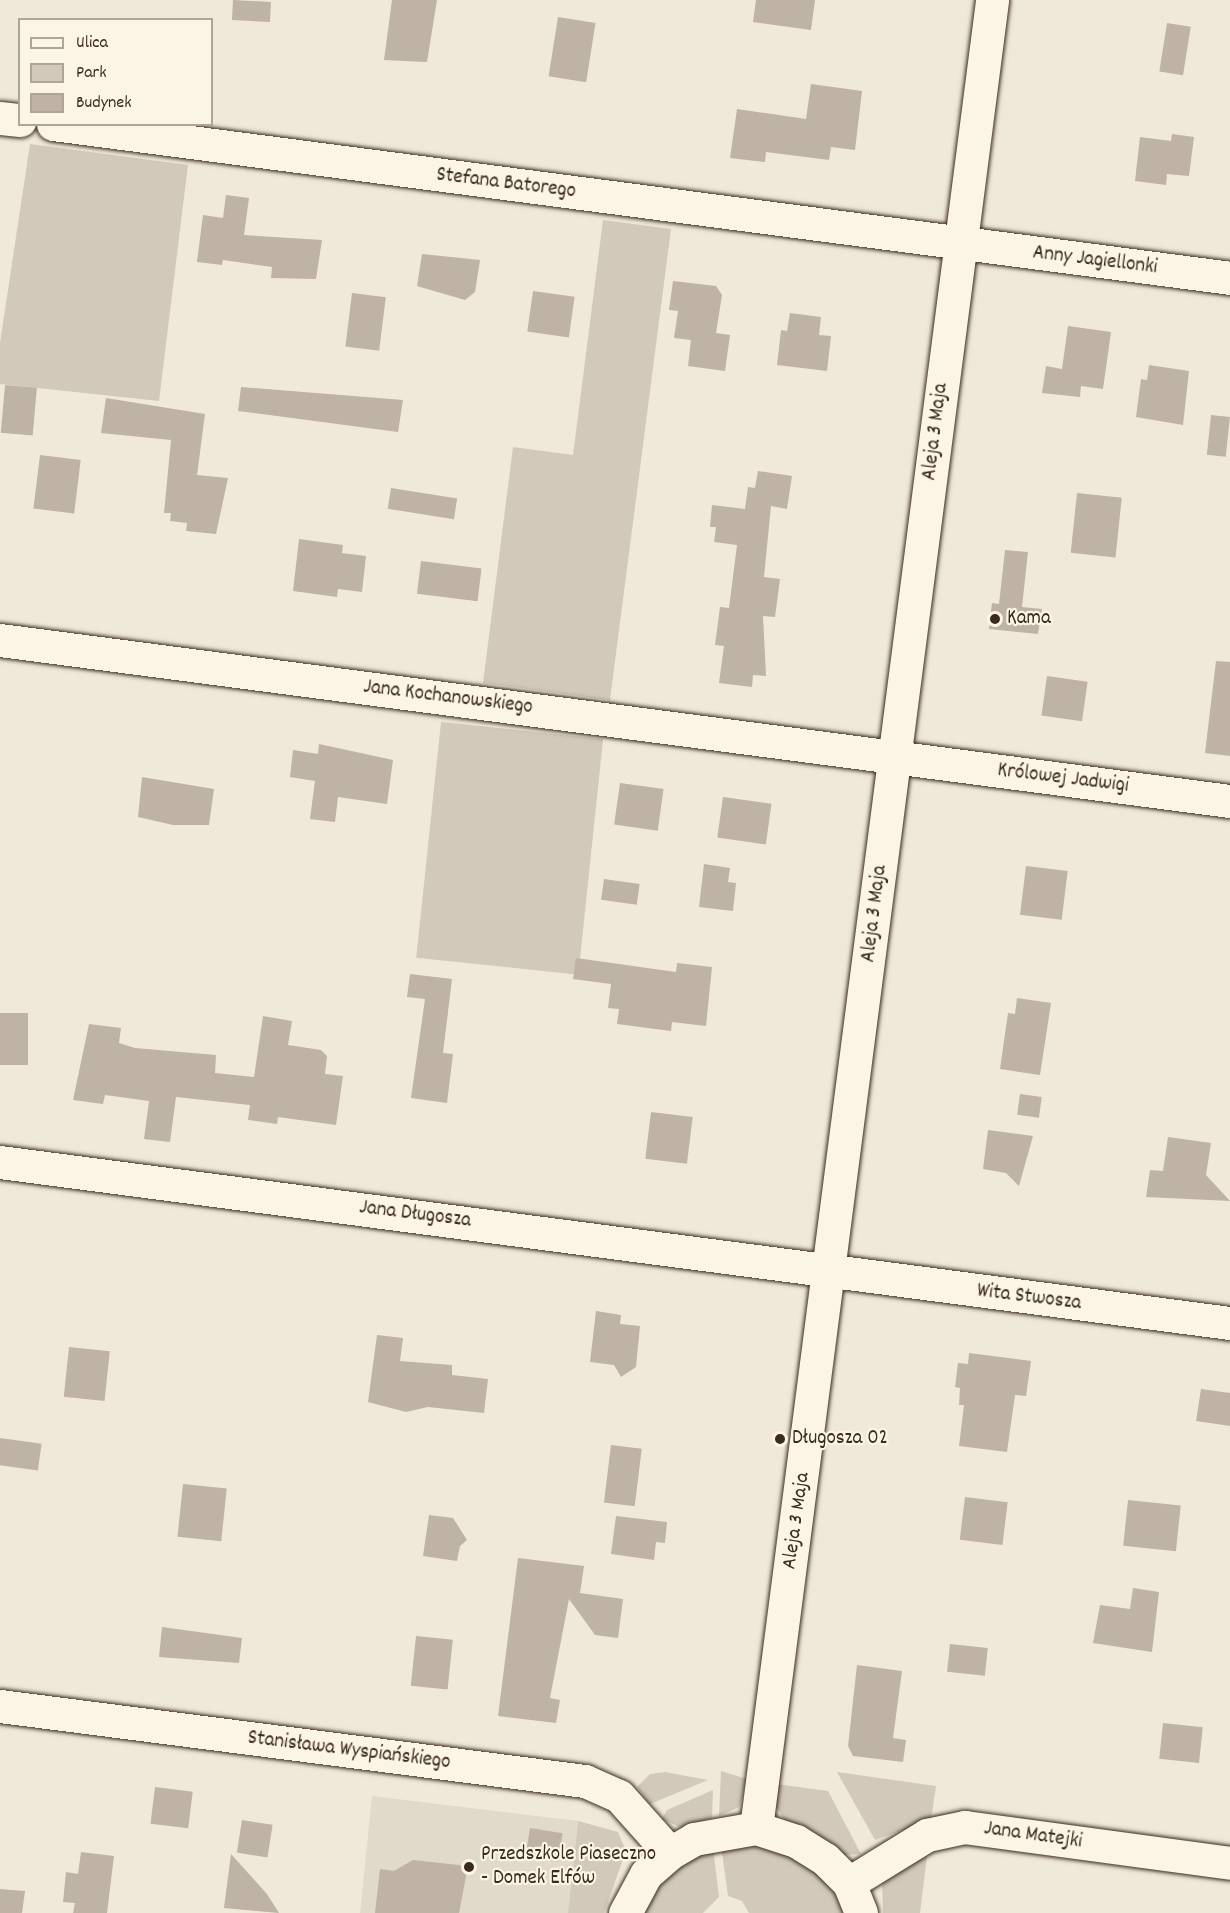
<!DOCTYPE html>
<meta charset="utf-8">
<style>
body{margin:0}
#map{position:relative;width:1230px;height:1913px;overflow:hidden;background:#f0e9d9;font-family:Dekko,sans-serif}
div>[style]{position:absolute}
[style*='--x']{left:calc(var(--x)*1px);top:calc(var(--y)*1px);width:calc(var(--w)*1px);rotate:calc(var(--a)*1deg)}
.built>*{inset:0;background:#e1d9c9}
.green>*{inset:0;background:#d2c9ba;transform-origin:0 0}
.building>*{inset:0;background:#beb3a4;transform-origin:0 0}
.roads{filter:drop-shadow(0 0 2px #3b2a1e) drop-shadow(0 0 2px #3b2a1e)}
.minor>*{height:33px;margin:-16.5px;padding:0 16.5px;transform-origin:16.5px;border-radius:16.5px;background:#fcf5e5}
.dots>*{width:16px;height:16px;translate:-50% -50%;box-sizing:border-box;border:3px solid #fcf5e5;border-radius:50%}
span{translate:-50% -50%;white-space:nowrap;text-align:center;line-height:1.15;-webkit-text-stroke:4.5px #fcf5e5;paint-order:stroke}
.street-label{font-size:21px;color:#3b2a1e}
.poi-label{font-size:21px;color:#3b2a1e}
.left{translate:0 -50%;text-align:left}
.legend{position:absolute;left:18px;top:18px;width:195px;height:108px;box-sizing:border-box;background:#fcf5e5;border:2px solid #afa495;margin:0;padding:8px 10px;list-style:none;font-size:18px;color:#3b2a1e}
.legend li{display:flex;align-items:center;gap:12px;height:30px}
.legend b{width:30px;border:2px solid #afa495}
</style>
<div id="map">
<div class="built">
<i style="clip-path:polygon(372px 1796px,578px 1821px,568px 1913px,360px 1913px)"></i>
</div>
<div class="green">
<i style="clip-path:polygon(30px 144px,188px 165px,159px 401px,0 384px,0 343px)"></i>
<i style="clip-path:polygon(603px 220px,671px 229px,610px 700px,483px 683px,513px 447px,573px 455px)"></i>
<i style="left:441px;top:722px;width:163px;height:237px;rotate:6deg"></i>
<i style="clip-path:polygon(721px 1771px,747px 1779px,739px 1807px,719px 1816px)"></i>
<i style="clip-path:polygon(665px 1772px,708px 1780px,650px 1804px,637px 1787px,650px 1774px)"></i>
<i style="clip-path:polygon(837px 1772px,936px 1786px,931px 1820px,875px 1840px)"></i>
<i style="clip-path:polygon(777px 1784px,828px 1791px,861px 1854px,843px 1855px,784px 1819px,775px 1805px)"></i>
<i style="clip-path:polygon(713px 1790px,712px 1818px,682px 1828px,662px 1819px,667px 1810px)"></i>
<i style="clip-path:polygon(578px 1821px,618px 1832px,626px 1851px,604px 1913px,568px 1913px)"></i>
<i style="clip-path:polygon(721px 1845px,756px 1845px,798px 1858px,832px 1887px,843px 1913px,749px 1913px,742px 1901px,728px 1896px)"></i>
<i style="clip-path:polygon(713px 1848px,719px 1897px,703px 1913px,642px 1913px,655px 1887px,674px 1868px)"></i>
<i style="clip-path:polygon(927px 1856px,920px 1913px,883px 1913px,882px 1881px)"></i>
</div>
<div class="building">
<i style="left:233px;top:0;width:38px;height:20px;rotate:3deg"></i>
<i style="clip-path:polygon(392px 0,437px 0,427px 62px,384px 60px)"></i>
<i style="clip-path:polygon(756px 0,815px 0,811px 30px,753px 22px)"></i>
<i style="left:558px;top:17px;width:38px;height:60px;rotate:9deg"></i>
<i style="left:1167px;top:23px;width:24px;height:49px;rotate:9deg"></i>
<i style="clip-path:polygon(811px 84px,862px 91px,855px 150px,831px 147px,829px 160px,766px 152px,765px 162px,730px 158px,737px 109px,806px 119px)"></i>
<i style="clip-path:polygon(1172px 134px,1194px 137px,1189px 176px,1167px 174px,1166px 185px,1135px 181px,1140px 137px,1171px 141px)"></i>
<i style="clip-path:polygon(226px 195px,249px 198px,244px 235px,322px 240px,316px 279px,271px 278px,272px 267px,223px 260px,222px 265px,197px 262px,203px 215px,223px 218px)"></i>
<i style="clip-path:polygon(422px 254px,480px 260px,475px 292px,465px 300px,417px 286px)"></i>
<i style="clip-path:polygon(673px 281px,716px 286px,722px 295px,716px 333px,730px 335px,725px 371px,688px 366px,691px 340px,674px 338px,678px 311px,669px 310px)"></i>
<i style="left:533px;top:291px;width:42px;height:41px;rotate:8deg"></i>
<i style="left:352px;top:293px;width:34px;height:54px;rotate:7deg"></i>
<i style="clip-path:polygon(790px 313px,821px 317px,819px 335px,831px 336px,827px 371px,777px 365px,781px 330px,787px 331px)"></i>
<i style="clip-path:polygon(1068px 326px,1111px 332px,1103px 389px,1081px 386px,1080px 397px,1042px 393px,1046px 366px,1062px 369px)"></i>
<i style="clip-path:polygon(1149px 365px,1189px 371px,1183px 425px,1136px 417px,1141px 379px,1147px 380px)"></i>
<i style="left:5px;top:385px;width:32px;height:48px;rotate:5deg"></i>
<i style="clip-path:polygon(241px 387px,403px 400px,398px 432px,238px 411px)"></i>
<i style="clip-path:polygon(106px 398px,205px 414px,197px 475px,228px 478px,216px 534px,186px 531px,187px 523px,170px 521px,171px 513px,164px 513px,171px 440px,101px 433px)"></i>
<i style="left:1211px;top:415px;width:19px;height:40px;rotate:6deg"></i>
<i style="left:40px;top:455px;width:41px;height:54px;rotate:7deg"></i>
<i style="clip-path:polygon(758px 471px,792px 476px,787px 509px,771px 506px,764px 577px,780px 579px,775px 617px,763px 616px,766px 676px,753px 675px,752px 687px,719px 683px,724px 646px,715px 645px,720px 607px,729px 608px,737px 545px,714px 542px,716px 527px,710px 527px,712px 505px,745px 509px,748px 487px,755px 488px)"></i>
<i style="left:391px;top:488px;width:67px;height:21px;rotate:9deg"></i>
<i style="left:1077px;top:493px;width:45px;height:60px;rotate:6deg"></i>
<i style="clip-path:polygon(299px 539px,343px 545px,342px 553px,366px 556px,362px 592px,338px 589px,337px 597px,293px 591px)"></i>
<i style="clip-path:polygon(1005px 550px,1028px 552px,1022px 607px,1042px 609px,1038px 634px,989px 629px,992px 603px,999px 604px)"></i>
<i style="left:421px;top:561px;width:61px;height:33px;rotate:7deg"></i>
<i style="clip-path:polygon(1216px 661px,1230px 662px,1230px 756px,1205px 753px)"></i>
<i style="left:1047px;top:676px;width:41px;height:40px;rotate:8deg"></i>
<i style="clip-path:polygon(319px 744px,393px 760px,387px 804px,338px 797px,335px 822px,310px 819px,315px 781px,290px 777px,293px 750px,318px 754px)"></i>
<i style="clip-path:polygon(142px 777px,214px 789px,209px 825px,173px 825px,138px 817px)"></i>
<i style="left:620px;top:783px;width:44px;height:42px;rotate:8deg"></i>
<i style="left:723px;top:797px;width:49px;height:41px;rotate:8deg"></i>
<i style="clip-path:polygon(704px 864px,730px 868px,728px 882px,736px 883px,733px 911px,699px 907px)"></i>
<i style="left:1026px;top:866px;width:42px;height:49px;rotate:7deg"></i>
<i style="left:604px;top:879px;width:36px;height:21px;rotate:8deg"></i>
<i style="clip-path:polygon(576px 958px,676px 972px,677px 963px,712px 967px,706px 1026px,672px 1022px,671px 1031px,617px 1024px,619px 1009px,608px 1008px,611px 984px,573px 979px)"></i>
<i style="clip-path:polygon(410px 974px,452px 979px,443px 1053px,453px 1054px,447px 1103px,411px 1098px,425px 999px,407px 997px)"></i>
<i style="clip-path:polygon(1017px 998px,1051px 1003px,1040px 1075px,1000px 1069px,1008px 1013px,1015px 1014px)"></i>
<i style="left:0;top:1013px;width:28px;height:52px"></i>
<i style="clip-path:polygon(263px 1016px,292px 1021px,288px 1045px,321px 1050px,327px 1056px,325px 1074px,343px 1076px,336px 1125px,278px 1117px,277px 1124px,248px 1120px,250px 1105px,176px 1097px,170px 1142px,144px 1139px,149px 1101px,105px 1095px,103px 1104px,73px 1100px,89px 1024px,121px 1028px,119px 1043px,135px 1048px,216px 1055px,215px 1073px,254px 1077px)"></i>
<i style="left:1020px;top:1094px;width:22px;height:21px;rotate:8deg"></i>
<i style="left:651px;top:1112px;width:42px;height:47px;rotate:7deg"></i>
<i style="clip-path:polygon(988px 1130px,1033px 1136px,1019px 1186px,1006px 1173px,983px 1169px)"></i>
<i style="clip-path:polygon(1168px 1137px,1211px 1143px,1206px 1175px,1230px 1201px,1146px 1197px,1150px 1170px,1163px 1171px)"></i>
<i style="clip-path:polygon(596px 1311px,621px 1315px,620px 1324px,640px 1326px,636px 1367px,621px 1377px,614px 1365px,590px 1362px)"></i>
<i style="clip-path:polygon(377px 1335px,403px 1338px,400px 1361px,452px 1365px,452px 1375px,488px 1379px,484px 1413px,428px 1407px,406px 1412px,368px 1402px)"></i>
<i style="left:69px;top:1347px;width:41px;height:50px;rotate:6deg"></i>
<i style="clip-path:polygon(969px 1353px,1031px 1361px,1026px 1396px,1015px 1395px,1007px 1452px,959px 1446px,964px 1405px,959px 1405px,960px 1388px,955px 1387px,958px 1363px,968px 1364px)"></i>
<i style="clip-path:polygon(1201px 1389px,1230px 1393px,1230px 1426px,1196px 1421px)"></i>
<i style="left:0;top:1438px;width:42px;height:27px;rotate:8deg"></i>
<i style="left:611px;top:1445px;width:31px;height:58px;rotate:7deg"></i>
<i style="left:183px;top:1484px;width:44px;height:53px;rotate:6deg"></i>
<i style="left:965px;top:1497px;width:43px;height:43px;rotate:7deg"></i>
<i style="left:1128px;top:1500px;width:53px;height:46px;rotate:6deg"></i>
<i style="clip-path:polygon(429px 1515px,453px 1518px,467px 1540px,460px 1546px,457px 1561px,423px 1556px)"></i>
<i style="clip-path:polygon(616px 1516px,667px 1522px,665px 1543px,656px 1542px,654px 1560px,611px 1554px)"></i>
<i style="clip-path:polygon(518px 1558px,584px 1566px,580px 1593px,623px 1599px,618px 1638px,595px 1635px,569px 1599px,550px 1698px,560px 1700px,556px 1723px,498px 1716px)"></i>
<i style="clip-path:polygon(1133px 1588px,1159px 1592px,1152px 1652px,1093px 1643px,1100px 1605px,1130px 1609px)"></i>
<i style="clip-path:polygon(162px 1627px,242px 1638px,239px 1663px,159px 1657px)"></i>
<i style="left:416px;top:1636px;width:37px;height:50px;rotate:6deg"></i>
<i style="left:950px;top:1644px;width:38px;height:28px;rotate:6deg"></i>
<i style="clip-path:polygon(857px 1665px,902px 1671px,893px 1738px,906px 1740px,903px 1762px,853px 1756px,848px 1746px)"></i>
<i style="left:1163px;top:1723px;width:40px;height:36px;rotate:6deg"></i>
<i style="left:155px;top:1787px;width:38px;height:37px;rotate:7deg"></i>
<i style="left:242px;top:1820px;width:31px;height:33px;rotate:9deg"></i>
<i style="left:530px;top:1828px;width:33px;height:29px;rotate:9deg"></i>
<i style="clip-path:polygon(81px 1852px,114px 1856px,107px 1913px,73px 1913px,75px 1903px,63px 1902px,66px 1872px,78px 1874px)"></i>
<i style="clip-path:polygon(231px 1854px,267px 1894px,279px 1913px,224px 1908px)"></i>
<i style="clip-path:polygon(413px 1860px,468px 1866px,459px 1913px,375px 1913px,380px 1869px,394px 1871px)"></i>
<i style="clip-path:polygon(0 1889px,25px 1891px,22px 1913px,0 1913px)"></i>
</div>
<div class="roads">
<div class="minor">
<i style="--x:0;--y:118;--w:20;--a:6"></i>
<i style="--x:53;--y:124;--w:1187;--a:7.45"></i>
<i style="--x:0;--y:640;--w:1240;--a:7.46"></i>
<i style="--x:0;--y:1162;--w:1240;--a:7.46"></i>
<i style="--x:0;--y:1706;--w:590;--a:7.31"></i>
<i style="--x:585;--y:1781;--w:37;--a:24"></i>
<i style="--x:619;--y:1796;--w:76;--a:48.2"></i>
<i style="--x:756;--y:1828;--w:1843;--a:-82.64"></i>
<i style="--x:849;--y:1883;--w:92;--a:-31.6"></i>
<i style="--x:927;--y:1835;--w:39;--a:-12"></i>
<i style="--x:965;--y:1827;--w:267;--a:7.7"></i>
<i style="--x:625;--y:1913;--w:44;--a:-61.7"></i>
<i style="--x:646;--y:1874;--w:32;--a:-41"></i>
<i style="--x:670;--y:1853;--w:28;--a:-30"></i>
<i style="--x:694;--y:1839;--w:63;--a:-10.1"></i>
<i style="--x:756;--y:1828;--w:42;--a:18"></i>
<i style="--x:796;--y:1841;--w:34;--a:32"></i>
<i style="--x:825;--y:1859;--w:34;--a:45"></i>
<i style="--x:849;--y:1883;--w:32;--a:68"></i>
</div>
</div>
<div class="dots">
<i style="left:995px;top:619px;background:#3b2a1e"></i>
<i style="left:780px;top:1439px;background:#3b2a1e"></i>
<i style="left:469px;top:1867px;background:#3b2a1e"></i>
</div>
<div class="street-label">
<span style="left:506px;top:184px;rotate:7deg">Stefana Batorego</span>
<span style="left:1095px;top:261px;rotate:7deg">Anny Jagiellonki</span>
<span style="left:936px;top:432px;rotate:-83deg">Aleja 3 Maja</span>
<span style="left:448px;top:698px;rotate:7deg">Jana Kochanowskiego</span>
<span style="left:1063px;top:779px;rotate:7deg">Królowej Jadwigi</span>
<span style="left:875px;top:914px;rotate:-83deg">Aleja 3 Maja</span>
<span style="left:415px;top:1215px;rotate:7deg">Jana Długosza</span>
<span style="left:1029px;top:1298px;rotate:7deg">Wita Stwosza</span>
<span style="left:797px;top:1521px;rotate:-82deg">Aleja 3 Maja</span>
<span style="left:349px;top:1751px;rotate:7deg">Stanisława Wyspiańskiego</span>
<span style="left:1033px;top:1836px;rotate:8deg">Jana Matejki</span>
</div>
<div class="poi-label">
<span class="left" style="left:1007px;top:619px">Kama</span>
<span class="left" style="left:792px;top:1439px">Długosza 02</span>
<span class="left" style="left:481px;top:1867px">Przedszkole Piaseczno<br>- Domek Elfów</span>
</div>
<ul class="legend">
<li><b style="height:8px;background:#fcf5e5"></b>Ulica</li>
<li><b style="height:16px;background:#d2c9ba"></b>Park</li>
<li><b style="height:16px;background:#beb3a4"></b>Budynek</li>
</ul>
</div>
